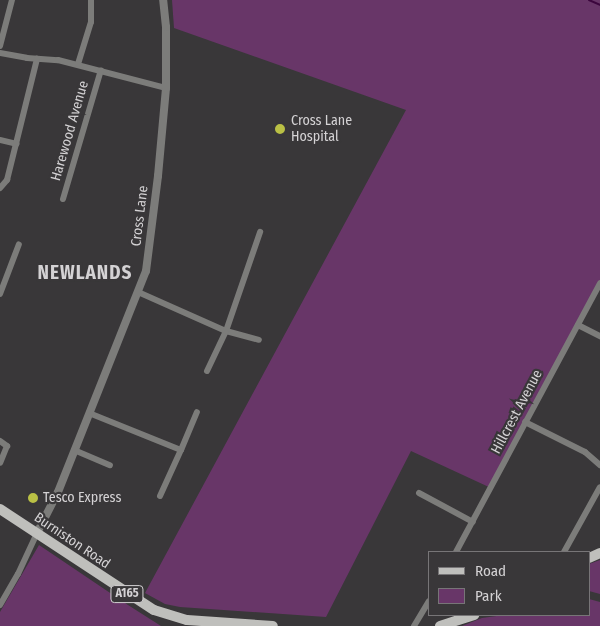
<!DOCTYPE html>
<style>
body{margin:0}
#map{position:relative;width:600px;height:626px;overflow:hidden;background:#393739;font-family:"Fira Sans Condensed",sans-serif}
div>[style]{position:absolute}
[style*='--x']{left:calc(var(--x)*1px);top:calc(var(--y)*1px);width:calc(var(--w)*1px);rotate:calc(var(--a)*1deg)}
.green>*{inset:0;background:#683668}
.stream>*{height:2px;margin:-1px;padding:0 1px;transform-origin:1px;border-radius:1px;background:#3b063d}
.minor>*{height:6px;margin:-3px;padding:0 3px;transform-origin:3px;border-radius:3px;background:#7c7c7a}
.tertiary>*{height:8px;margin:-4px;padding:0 4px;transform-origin:4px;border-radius:4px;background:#7c7c7a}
.primary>*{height:10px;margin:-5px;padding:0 5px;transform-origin:5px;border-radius:5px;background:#bfbfbc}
.dots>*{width:14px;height:14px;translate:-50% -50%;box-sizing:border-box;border:2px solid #393739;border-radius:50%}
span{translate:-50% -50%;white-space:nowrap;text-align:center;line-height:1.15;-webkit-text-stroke:4.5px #393739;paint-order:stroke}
.shield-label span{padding:1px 4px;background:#393739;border:1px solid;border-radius:4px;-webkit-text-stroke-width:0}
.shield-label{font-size:12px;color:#d4d2d4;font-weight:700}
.poi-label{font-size:14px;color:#d4d2d4}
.left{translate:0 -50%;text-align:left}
.street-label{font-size:14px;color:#d4d2d4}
.district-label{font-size:19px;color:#d4d2d4;font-weight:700;letter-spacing:1px}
.legend{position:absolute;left:428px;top:551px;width:162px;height:65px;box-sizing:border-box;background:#393739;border:1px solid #777577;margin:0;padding:6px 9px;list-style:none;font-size:15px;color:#d4d2d4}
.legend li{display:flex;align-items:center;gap:10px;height:25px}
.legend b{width:25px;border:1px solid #777577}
</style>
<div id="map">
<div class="green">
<i style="clip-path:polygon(172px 0,600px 0,600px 283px,491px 488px,411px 451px,326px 617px,180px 607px,165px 604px,145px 593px,406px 110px,174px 28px)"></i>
<i style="clip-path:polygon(39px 545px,128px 605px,161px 626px,0 626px,0 612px)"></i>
<i style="clip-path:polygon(600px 560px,600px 594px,589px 591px,589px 564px)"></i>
<i style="clip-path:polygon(589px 599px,600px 602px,600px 626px,462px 626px,482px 618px,504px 615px,589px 615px)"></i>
</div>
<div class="stream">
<i style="--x:589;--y:0;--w:12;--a:24"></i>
</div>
<div class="minor">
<i style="--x:0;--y:46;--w:48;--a:-75.4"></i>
<i style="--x:0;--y:53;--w:27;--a:10"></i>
<i style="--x:27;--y:58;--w:31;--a:4"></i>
<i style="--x:58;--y:60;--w:112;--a:14.5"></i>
<i style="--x:78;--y:64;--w:44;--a:-72.8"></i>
<i style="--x:91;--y:22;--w:22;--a:-90"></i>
<i style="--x:0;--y:140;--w:17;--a:13"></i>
<i style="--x:0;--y:188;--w:11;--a:-49"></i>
<i style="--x:7;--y:180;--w:125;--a:-76.1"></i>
<i style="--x:63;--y:199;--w:134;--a:-73.6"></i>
<i style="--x:138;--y:292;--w:96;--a:23.9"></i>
<i style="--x:226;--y:331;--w:34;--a:15"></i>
<i style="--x:0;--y:294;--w:53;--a:-69.2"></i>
<i style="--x:578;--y:325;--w:25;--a:27"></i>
<i style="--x:207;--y:371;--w:44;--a:-64.6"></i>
<i style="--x:226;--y:331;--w:105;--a:-71"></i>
<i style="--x:89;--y:413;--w:99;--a:21.9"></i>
<i style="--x:181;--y:450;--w:41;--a:-67.2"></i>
<i style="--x:525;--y:422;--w:67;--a:26.6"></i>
<i style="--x:585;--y:452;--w:20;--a:41"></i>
<i style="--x:0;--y:441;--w:9;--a:36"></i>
<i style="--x:7;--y:446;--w:18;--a:112"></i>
<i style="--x:74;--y:450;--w:39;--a:23"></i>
<i style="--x:419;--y:493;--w:61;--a:28.2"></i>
<i style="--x:160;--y:496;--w:51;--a:-65.5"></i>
<i style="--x:456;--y:552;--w:305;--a:-61.8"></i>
<i style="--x:564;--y:552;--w:74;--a:-61"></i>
<i style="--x:0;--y:605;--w:36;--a:-60"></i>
<i style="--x:18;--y:574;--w:45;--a:-65.1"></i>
<i style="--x:414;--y:626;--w:29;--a:-59"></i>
</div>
<div class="tertiary">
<i style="--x:37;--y:533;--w:46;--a:-62.9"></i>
<i style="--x:58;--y:492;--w:238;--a:-68.3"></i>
<i style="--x:146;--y:271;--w:96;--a:-82.8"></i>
<i style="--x:158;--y:176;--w:88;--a:-84.8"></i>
<i style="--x:166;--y:88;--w:61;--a:-90"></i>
<i style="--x:166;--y:27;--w:27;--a:-96"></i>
</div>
<div class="primary">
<i style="--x:0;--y:509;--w:184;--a:33.3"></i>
<i style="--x:154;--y:610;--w:34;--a:17"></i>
<i style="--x:187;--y:620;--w:86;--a:4"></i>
<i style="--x:589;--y:558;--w:12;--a:-24"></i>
<i style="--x:440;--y:626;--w:36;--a:-18"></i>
</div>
<div class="dots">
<i style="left:280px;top:129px;background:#bac045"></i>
<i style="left:33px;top:498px;background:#bac045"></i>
</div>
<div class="shield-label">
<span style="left:127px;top:594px">A165</span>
</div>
<div class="poi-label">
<span class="left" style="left:291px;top:129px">Cross Lane<br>Hospital</span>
<span class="left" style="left:43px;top:498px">Tesco Express</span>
</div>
<div class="street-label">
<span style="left:70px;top:131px;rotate:-74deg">Harewood Avenue</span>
<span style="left:140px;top:216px;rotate:-83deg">Cross Lane</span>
<span style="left:517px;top:412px;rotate:-62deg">Hillcrest Avenue</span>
<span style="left:72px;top:541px;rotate:34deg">Burniston Road</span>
</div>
<div class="district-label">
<span style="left:85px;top:273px">NEWLANDS</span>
</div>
<ul class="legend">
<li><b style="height:6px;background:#bfbfbc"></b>Road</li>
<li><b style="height:14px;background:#683668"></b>Park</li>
</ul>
</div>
